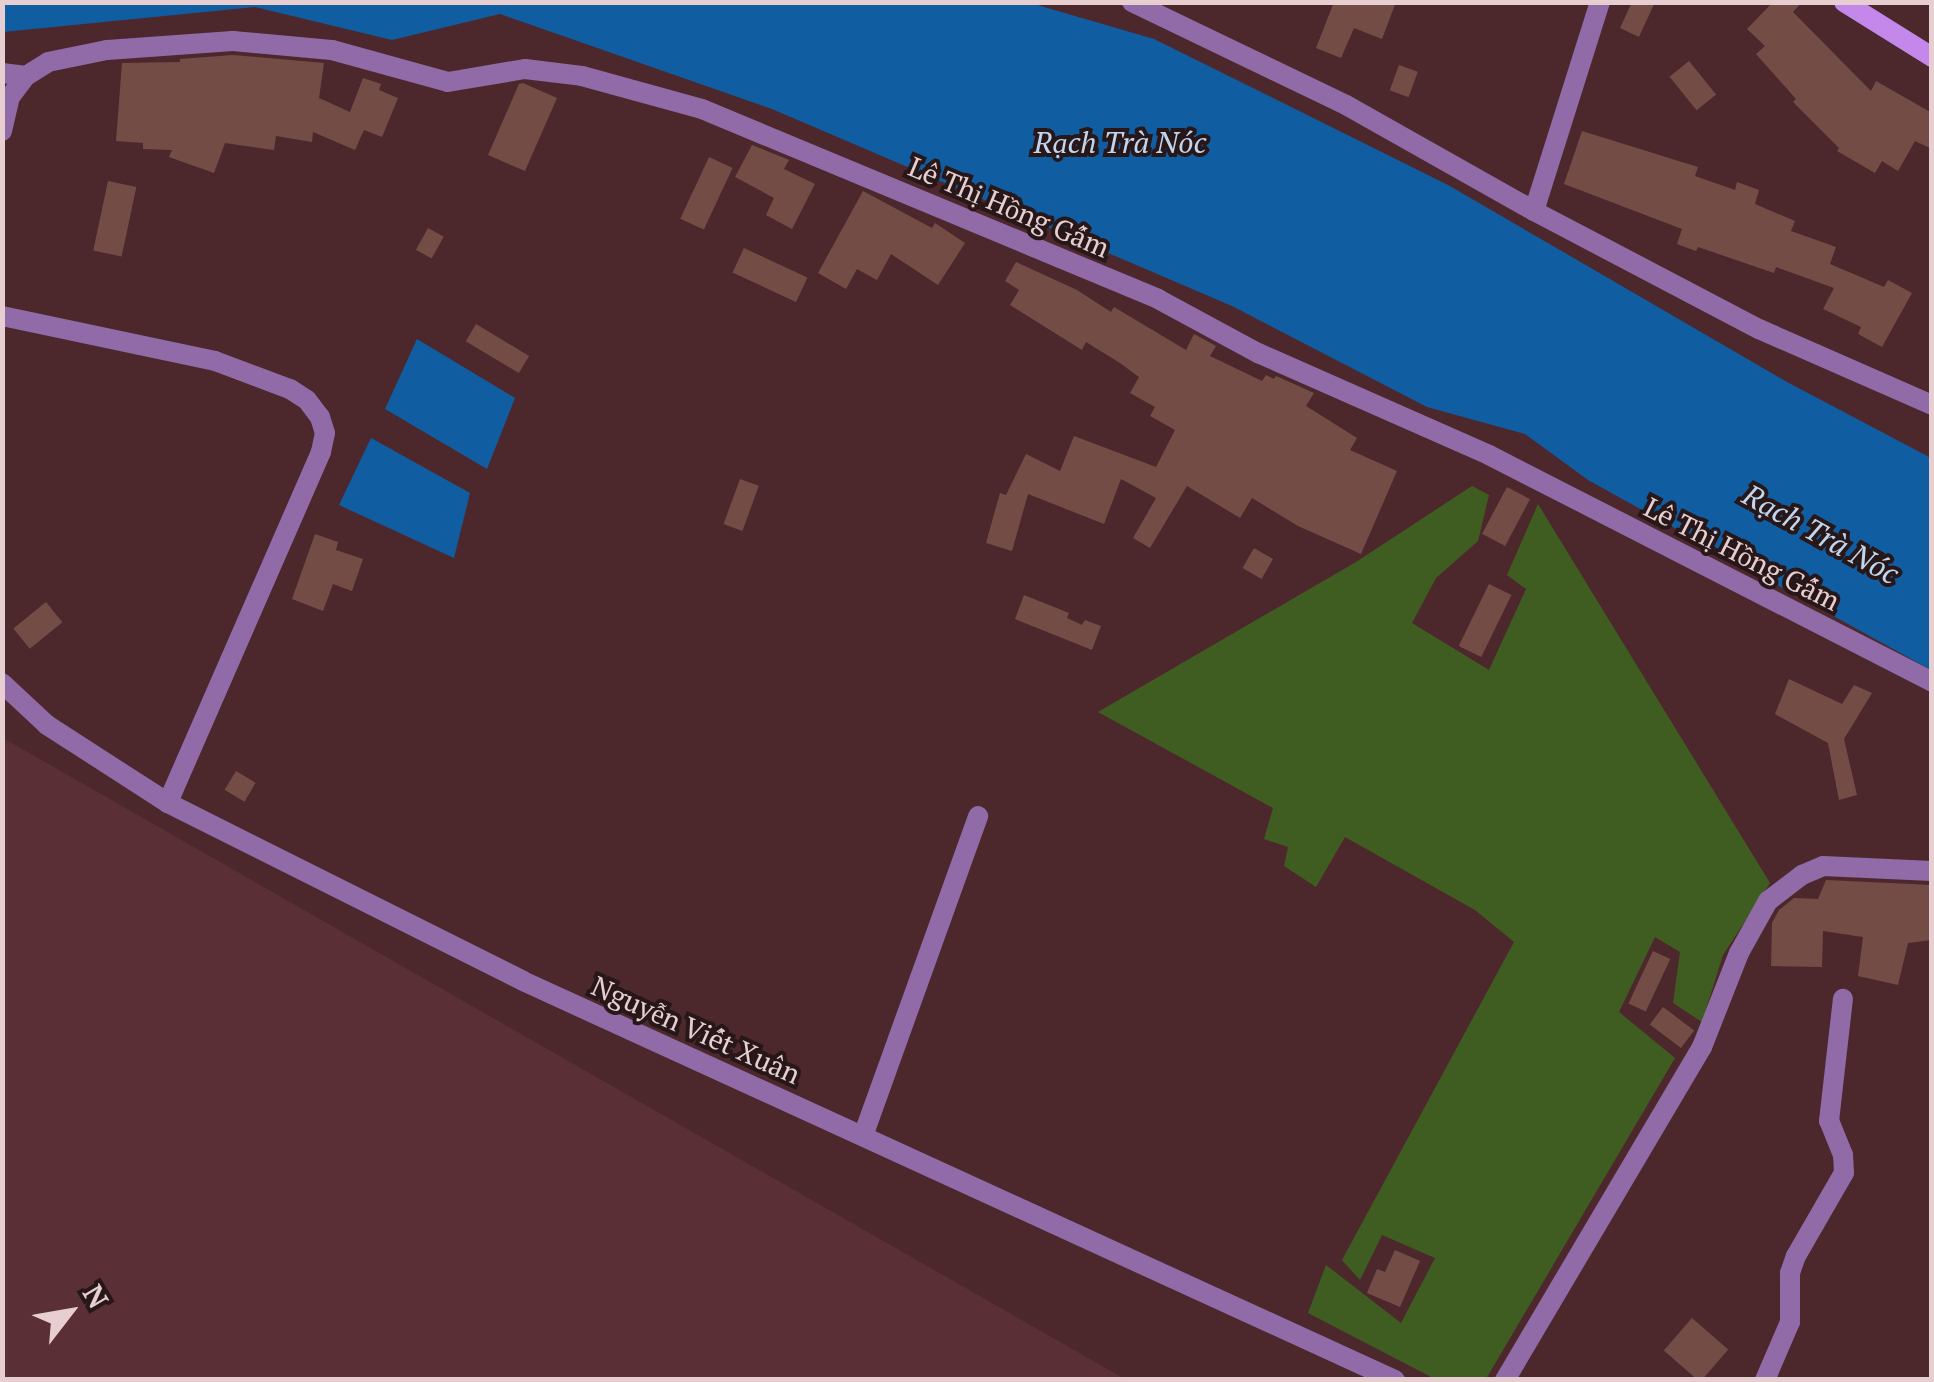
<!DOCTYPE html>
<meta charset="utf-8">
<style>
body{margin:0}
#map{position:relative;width:1934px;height:1382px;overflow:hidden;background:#4c282d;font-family:"PT Serif",serif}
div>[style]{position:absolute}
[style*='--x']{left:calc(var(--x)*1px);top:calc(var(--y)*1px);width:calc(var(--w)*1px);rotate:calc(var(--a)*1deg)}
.built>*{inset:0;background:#5a2f35}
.green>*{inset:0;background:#405d21}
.water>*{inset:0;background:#115da1}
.building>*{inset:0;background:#734d45;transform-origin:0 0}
.minor>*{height:20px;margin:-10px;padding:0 10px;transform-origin:10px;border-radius:10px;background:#906ba8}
.tertiary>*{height:20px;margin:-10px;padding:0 10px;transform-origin:10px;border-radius:10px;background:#906ba8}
.secondary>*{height:20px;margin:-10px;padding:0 10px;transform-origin:10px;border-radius:10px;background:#c388ea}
span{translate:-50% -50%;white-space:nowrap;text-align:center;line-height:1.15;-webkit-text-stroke:8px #271719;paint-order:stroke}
.street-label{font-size:28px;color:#e7cfd1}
.water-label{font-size:30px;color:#c1d5ec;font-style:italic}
.frame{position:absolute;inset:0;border:5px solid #e7cfd1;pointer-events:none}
.north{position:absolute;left:20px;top:1262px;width:100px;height:100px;-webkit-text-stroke:8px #271719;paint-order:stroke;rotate:59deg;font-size:28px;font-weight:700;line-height:40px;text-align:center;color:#e7cfd1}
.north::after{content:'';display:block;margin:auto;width:35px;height:45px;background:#e7cfd1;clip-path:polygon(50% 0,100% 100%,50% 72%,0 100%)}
</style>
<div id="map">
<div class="built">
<i style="clip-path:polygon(3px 738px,1125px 1379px,3px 1379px)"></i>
</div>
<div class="green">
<i style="clip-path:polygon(1472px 486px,1489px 495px,1478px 541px,1436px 578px,1412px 623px,1489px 670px,1526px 589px,1507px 575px,1538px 504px,1770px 883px,1723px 955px,1702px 1022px,1673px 1003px,1680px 952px,1655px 937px,1619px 1012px,1675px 1058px,1486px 1379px,1435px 1379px,1308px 1313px,1326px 1265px,1401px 1323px,1435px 1258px,1382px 1235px,1360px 1280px,1342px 1260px,1514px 942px,1475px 910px,1345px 837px,1316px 887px,1284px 866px,1288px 847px,1264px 839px,1273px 808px,1098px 712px,1356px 562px)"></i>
</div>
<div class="water">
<i style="clip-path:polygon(3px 2px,1027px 2px,1154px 39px,1448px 185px,1787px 382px,1931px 458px,1931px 670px,1588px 480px,1525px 434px,1427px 407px,1232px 306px,772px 109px,500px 14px,392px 40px,255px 7px,3px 32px)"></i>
<i style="clip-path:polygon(417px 339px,515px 398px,487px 469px,385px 409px)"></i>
<i style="clip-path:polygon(371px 438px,470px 493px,454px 558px,339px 505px)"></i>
</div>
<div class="building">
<i style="clip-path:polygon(1334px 2px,1396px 2px,1382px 39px,1354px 28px,1341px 58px,1316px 48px)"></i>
<i style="clip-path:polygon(1632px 2px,1655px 2px,1639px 37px,1620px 28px)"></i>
<i style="clip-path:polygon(1773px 2px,1802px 2px,1793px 12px,1871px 91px,1876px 81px,1932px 113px,1932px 149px,1915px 141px,1898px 171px,1882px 161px,1875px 173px,1837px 151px,1839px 148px,1793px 102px,1796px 99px,1756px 54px,1765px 46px,1747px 29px)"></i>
<i style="clip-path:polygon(233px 55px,324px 63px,319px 98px,350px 112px,363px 78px,381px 84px,379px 90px,398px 98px,382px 137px,364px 130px,355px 150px,313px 132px,312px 142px,276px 136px,274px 150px,225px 143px,214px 173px,169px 157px,172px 150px,143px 149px,143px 143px,116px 141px,122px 63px,180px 62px,180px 59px)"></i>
<i style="left:1689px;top:61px;width:43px;height:25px;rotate:51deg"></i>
<i style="left:1399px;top:65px;width:20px;height:27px;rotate:20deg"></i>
<i style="clip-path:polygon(523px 83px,557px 98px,525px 171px,488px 155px,519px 84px)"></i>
<i style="clip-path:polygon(1582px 131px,1698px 167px,1695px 176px,1735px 190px,1737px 182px,1759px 190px,1755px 204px,1795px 221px,1791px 231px,1836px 247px,1830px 264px,1884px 287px,1888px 280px,1912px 293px,1882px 347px,1858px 334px,1861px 327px,1823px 309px,1834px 288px,1776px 267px,1774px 273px,1698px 247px,1696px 251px,1677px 244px,1682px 229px,1564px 184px)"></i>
<i style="clip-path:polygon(752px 145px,789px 160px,784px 169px,815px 184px,792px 229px,766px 215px,774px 198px,735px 177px)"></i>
<i style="left:709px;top:157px;width:26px;height:68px;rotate:25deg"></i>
<i style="left:108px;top:181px;width:29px;height:71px;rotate:12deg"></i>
<i style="clip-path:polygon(863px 191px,932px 228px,935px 223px,965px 243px,938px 285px,891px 254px,877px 280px,857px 269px,846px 289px,818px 273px)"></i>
<i style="left:428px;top:228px;width:18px;height:25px;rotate:29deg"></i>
<i style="left:744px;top:248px;width:70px;height:27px;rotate:25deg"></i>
<i style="clip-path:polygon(1016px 262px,1077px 290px,1111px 312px,1114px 307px,1186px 350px,1194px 334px,1216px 346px,1210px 356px,1262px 381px,1266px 375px,1274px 379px,1276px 376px,1314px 393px,1306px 406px,1357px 438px,1350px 450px,1397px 471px,1361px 554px,1298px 526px,1252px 498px,1240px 518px,1187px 486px,1150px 548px,1133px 538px,1156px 498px,1121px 479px,1104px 524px,1028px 494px,1012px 551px,986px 543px,1000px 493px,1006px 495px,1026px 454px,1060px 471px,1074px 436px,1156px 467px,1175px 430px,1150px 416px,1155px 407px,1130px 393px,1139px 377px,1120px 363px,1086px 342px,1082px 350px,1010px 305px,1019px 290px,1005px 281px)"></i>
<i style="left:476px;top:324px;width:62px;height:20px;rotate:31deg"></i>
<i style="left:740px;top:479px;width:20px;height:48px;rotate:20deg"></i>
<i style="left:1507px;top:487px;width:26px;height:53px;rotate:28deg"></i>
<i style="clip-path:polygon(315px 534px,338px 542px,336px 550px,363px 559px,352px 591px,333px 584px,323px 611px,292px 599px)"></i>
<i style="left:1254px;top:548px;width:22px;height:23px;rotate:30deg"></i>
<i style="left:1489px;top:584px;width:25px;height:69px;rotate:26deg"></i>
<i style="clip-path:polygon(1024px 595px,1069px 613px,1067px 618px,1082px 625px,1085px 620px,1101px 626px,1092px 650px,1015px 619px)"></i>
<i style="left:46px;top:602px;width:26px;height:42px;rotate:51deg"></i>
<i style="clip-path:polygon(1789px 679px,1842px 704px,1854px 685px,1872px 693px,1844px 739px,1857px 795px,1839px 800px,1828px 743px,1775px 714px)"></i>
<i style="left:236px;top:771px;width:23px;height:22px;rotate:31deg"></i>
<i style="clip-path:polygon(1826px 880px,1932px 885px,1932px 940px,1908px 943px,1898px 985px,1858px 976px,1863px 937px,1823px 931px,1822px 967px,1771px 966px,1772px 923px,1779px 910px,1794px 898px,1818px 899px)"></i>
<i style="left:1653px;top:951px;width:19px;height:58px;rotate:25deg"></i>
<i style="left:1663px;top:1007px;width:39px;height:22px;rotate:37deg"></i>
<i style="clip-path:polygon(1395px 1250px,1420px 1261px,1400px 1307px,1367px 1293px,1377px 1269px,1385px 1272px)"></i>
<i style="left:1692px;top:1318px;width:48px;height:43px;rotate:41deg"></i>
</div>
<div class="minor">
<i style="--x:1132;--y:2;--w:237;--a:25.7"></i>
<i style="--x:1346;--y:105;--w:216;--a:29.4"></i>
<i style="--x:1534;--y:211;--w:254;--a:27.7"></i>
<i style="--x:1759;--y:329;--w:189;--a:23.7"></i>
<i style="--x:2;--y:73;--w:24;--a:7"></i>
<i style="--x:26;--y:76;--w:26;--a:-32"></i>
<i style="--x:48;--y:62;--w:60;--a:-11.5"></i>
<i style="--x:107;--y:50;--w:126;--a:-4.1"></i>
<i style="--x:233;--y:41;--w:99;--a:5.2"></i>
<i style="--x:332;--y:50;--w:120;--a:15.4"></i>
<i style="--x:448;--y:82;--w:78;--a:-9.6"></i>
<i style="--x:525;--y:69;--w:57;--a:7"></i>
<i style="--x:582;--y:76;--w:124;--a:15.4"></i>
<i style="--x:702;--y:109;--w:494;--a:22.6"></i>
<i style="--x:1158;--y:299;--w:114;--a:28.4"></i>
<i style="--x:1258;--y:353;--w:253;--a:23.8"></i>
<i style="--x:1489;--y:455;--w:498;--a:27.1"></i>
<i style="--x:2;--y:131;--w:35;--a:-77"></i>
<i style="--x:10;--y:97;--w:26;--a:-53"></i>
<i style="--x:1534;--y:211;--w:219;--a:-72.5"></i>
<i style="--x:2;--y:316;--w:218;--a:11.9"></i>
<i style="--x:215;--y:361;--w:80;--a:20.5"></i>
<i style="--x:290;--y:389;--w:20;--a:33"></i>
<i style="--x:307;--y:400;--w:21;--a:53"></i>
<i style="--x:320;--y:417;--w:17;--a:73"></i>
<i style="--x:325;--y:433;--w:19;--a:102"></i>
<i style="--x:321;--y:452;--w:383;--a:113.6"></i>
<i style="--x:863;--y:1136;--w:340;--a:-70.2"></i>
<i style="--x:1505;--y:1380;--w:387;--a:-59.4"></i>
<i style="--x:1702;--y:1047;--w:101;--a:-68.5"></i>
<i style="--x:1739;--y:953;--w:60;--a:-60.9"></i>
<i style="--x:1768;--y:901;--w:43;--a:-37.4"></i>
<i style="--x:1802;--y:875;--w:23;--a:-23"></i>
<i style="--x:1823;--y:866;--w:109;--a:2.6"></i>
<i style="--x:1765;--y:1380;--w:63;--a:-66.7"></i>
<i style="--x:1790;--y:1322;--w:49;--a:-90"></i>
<i style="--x:1790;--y:1273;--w:18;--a:-71"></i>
<i style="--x:1796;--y:1256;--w:96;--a:-60"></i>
<i style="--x:1844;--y:1173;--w:18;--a:-93"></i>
<i style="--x:1843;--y:1155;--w:37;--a:-112"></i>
<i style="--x:1829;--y:1121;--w:123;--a:-83.5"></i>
</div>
<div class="tertiary">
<i style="--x:2;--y:683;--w:62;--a:43"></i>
<i style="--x:47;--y:725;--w:144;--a:32.8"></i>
<i style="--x:168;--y:803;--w:397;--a:26.6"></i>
<i style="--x:523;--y:981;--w:959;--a:24.59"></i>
</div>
<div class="secondary">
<i style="--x:1844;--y:2;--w:104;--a:32"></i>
</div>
<div class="street-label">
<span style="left:1009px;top:207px;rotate:23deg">Lê Thị Hồng Gấm</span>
<span style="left:1742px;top:554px;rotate:27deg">Lê Thị Hồng Gấm</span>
<span style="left:696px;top:1030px;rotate:24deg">Nguyễn Viết Xuân</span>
</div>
<div class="water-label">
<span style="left:1120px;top:142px">Rạch Trà Nóc</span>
<span style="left:1821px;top:534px;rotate:29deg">Rạch Trà Nóc</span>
</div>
<div class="frame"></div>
<div class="north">N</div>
</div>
